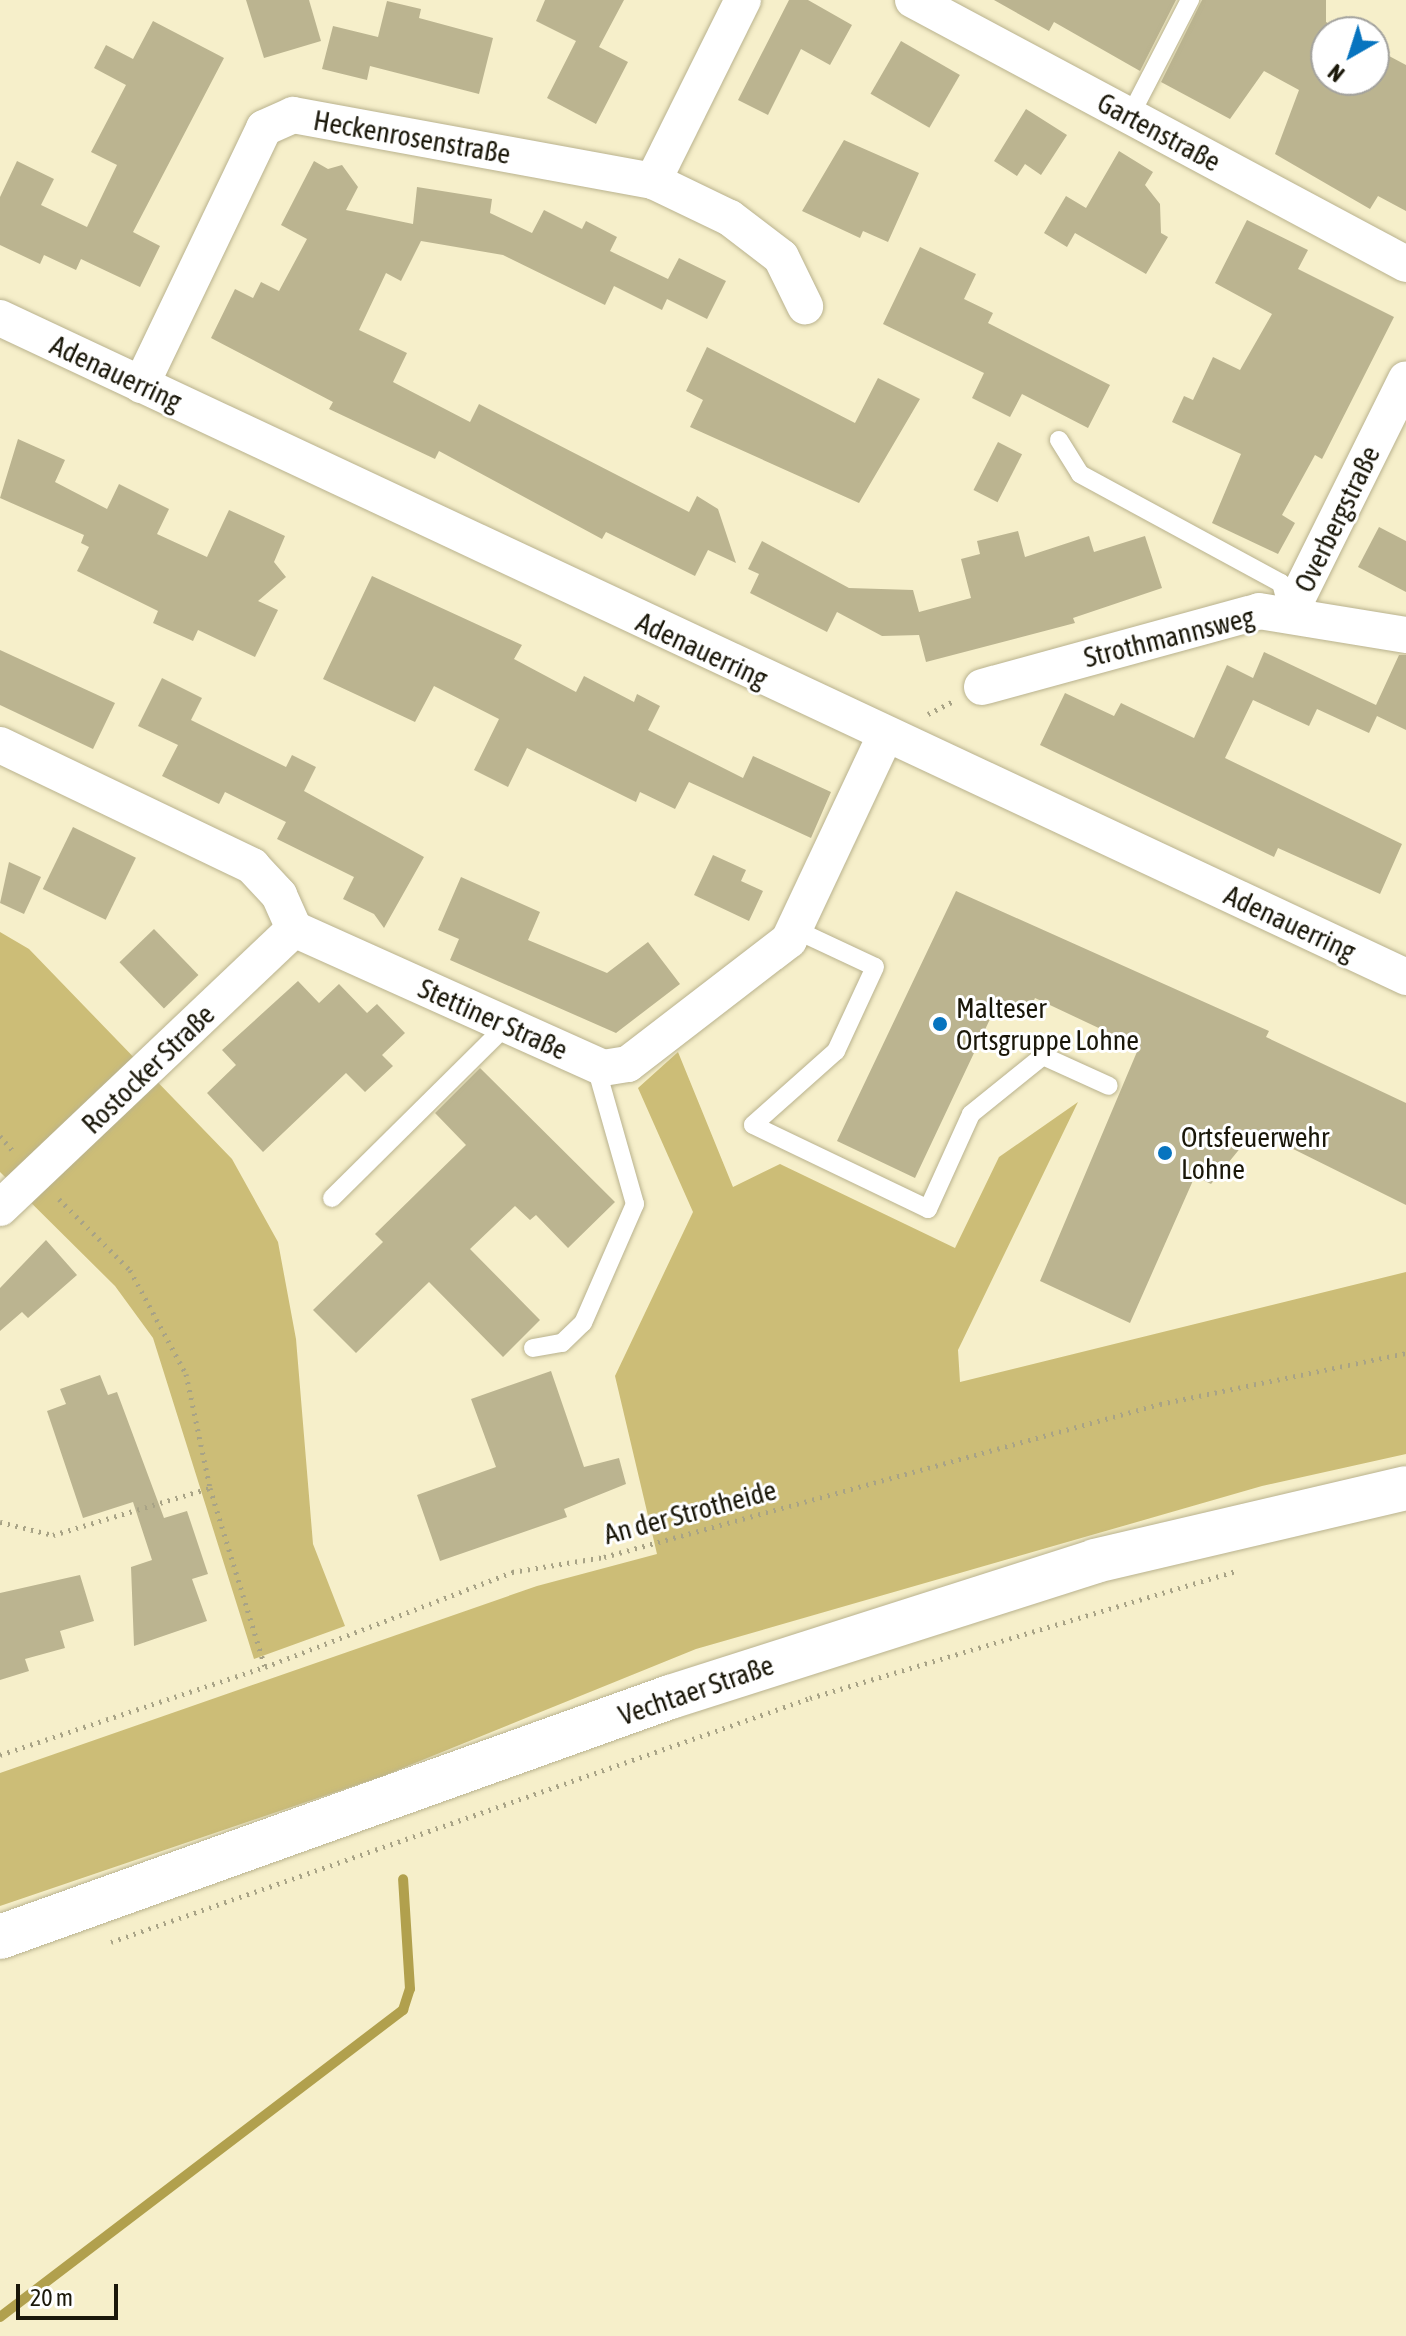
<!DOCTYPE html>
<meta charset="utf-8">
<style>
body{margin:0}
#map{position:relative;width:1406px;height:2336px;overflow:hidden;background:#f6efca;font-family:"Asap Condensed",sans-serif}
div>[style]{position:absolute}
[style*='--x']{left:calc(var(--x)*1px);top:calc(var(--y)*1px);width:calc(var(--w)*1px);rotate:calc(var(--a)*1deg)}
.green>*{inset:0;background:#ccbd77}
.stream>*{height:10px;margin:-5px;padding:0 5px;transform-origin:5px;border-radius:5px;background:#b1a04d}
.building>*{inset:0;background:#bbb490;transform-origin:0 0}
.path>*{height:5px;margin-top:-2.5px;transform-origin:0;background:repeating-linear-gradient(90deg,#a8a386 0 2px,transparent 0 8px)}
.roads{filter:drop-shadow(0 0 2px #b9b28e) drop-shadow(0 0 2px #b9b28e)}
.lane>*{height:18px;margin:-9px;padding:0 9px;transform-origin:9px;border-radius:9px;background:#fff}
.street>*{height:36px;margin:-18px;padding:0 18px;transform-origin:18px;border-radius:18px;background:#fff}
.secondary>*{height:44px;margin:-22px;padding:0 22px;transform-origin:22px;border-radius:22px;background:#fff}
.dots>*{width:22px;height:22px;translate:-50% -50%;box-sizing:border-box;border:4px solid #fff;border-radius:50%}
span{translate:-50% -50%;white-space:nowrap;text-align:center;line-height:1.15;-webkit-text-stroke:6px #fff;paint-order:stroke}
.street-label{font-size:28px;color:#1a1709}
.poi-label{font-size:28px;color:#1a1709}
.left{translate:0 -50%;text-align:left}
.north{position:absolute;left:1310px;top:16px;width:80px;height:80px;box-sizing:border-box;background:#fff;border:2px solid #a3a29d;border-radius:50%;rotate:219deg;font-size:22px;font-weight:700;line-height:32px;text-align:center;color:#1a1709}
.north::after{content:'';display:block;margin:auto;width:28px;height:36px;background:#0774bf;clip-path:polygon(50% 0,100% 100%,50% 72%,0 100%)}
.scale{position:absolute;left:16px;top:2284px;width:102px;height:36px;box-sizing:border-box;border:4px solid #1a1709;border-top:0;padding-left:10px;font-size:24px;line-height:28px;white-space:nowrap;color:#1a1709;-webkit-text-stroke:6px #fff;paint-order:stroke}
</style>
<div id="map">
<div class="green">
<i style="clip-path:polygon(0 932px,29px 949px,232px 1159px,278px 1242px,296px 1339px,313px 1544px,345px 1626px,254px 1659px,153px 1338px,115px 1286px,0 1172px)"></i>
<i style="clip-path:polygon(678px 1052px,733px 1187px,780px 1164px,955px 1248px,999px 1157px,1078px 1102px,958px 1350px,960px 1382px,1406px 1272px,1406px 1454px,1262px 1486px,696px 1649px,383px 1776px,0 1906px,0 1773px,537px 1586px,657px 1554px,615px 1376px,693px 1212px,638px 1088px)"></i>
</div>
<div class="stream">
<i style="--x:0;--y:2317;--w:507;--a:-37.3"></i>
<i style="--x:403;--y:2010;--w:22;--a:-72"></i>
<i style="--x:410;--y:1989;--w:110;--a:-93.6"></i>
</div>
<div class="building">
<i style="clip-path:polygon(246px 0,309px 0,321px 41px,264px 58px)"></i>
<i style="clip-path:polygon(545px 0,624px 0,599px 47px,628px 62px,596px 124px,547px 98px,576px 41px,536px 21px)"></i>
<i style="clip-path:polygon(789px 0,808px 0,852px 25px,830px 65px,801px 49px,768px 115px,738px 100px)"></i>
<i style="clip-path:polygon(994px 0,1176px 0,1140px 71px,1054px 22px,1049px 31px)"></i>
<i style="clip-path:polygon(1202px 0,1326px 0,1326px 22px,1344px 32px,1326px 32px,1326px 80px,1374px 80px,1374px 48px,1406px 65px,1406px 211px,1378px 196px,1370px 209px,1275px 154px,1299px 90px,1264px 71px,1230px 119px,1161px 82px)"></i>
<i style="clip-path:polygon(387px 1px,421px 9px,419px 18px,493px 38px,479px 94px,370px 66px,367px 80px,322px 69px,333px 26px,378px 37px)"></i>
<i style="clip-path:polygon(153px 21px,224px 58px,133px 232px,160px 246px,140px 287px,81px 259px,76px 270px,44px 255px,40px 264px,0 245px,0 197px,17px 161px,54px 179px,41px 205px,87px 227px,117px 165px,91px 152px,126px 85px,94px 68px,106px 45px,133px 59px)"></i>
<i style="left:901px;top:41px;width:68px;height:61px;rotate:30deg"></i>
<i style="clip-path:polygon(1026px 109px,1067px 135px,1041px 175px,1025px 164px,1017px 176px,994px 161px)"></i>
<i style="clip-path:polygon(844px 140px,919px 173px,888px 242px,863px 231px,860px 238px,802px 211px)"></i>
<i style="clip-path:polygon(1119px 151px,1153px 172px,1145px 185px,1160px 204px,1161px 233px,1168px 237px,1146px 274px,1075px 233px,1067px 247px,1044px 233px,1066px 196px,1086px 208px)"></i>
<i style="clip-path:polygon(314px 161px,328px 169px,342px 165px,358px 187px,346px 210px,413px 224px,417px 187px,492px 199px,490px 213px,532px 233px,544px 210px,582px 229px,586px 221px,617px 237px,610px 251px,668px 279px,679px 258px,726px 281px,707px 319px,667px 299px,662px 310px,614px 286px,605px 305px,503px 255px,421px 241px,401px 281px,386px 273px,359px 330px,407px 353px,393px 382px,470px 422px,479px 404px,689px 512px,697px 496px,718px 509px,736px 563px,708px 550px,695px 576px,606px 532px,602px 539px,439px 451px,435px 459px,329px 409px,333px 402px,211px 338px,235px 289px,253px 298px,261px 282px,279px 291px,307px 239px,281px 225px)"></i>
<i style="clip-path:polygon(1247px 220px,1308px 250px,1298px 269px,1394px 317px,1322px 459px,1315px 455px,1282px 515px,1295px 523px,1278px 554px,1212px 523px,1241px 454px,1172px 422px,1184px 396px,1193px 400px,1213px 357px,1240px 370px,1272px 314px,1215px 283px)"></i>
<i style="clip-path:polygon(920px 247px,976px 274px,964px 299px,993px 313px,988px 323px,1110px 385px,1088px 428px,1022px 394px,1010px 417px,972px 398px,984px 373px,883px 324px)"></i>
<i style="clip-path:polygon(707px 347px,855px 423px,878px 378px,920px 399px,859px 503px,690px 427px,703px 400px,686px 391px)"></i>
<i style="clip-path:polygon(18px 439px,65px 460px,55px 482px,107px 509px,119px 484px,169px 509px,157px 534px,207px 557px,229px 510px,285px 536px,274px 562px,286px 577px,258px 601px,278px 610px,255px 657px,198px 630px,193px 641px,153px 623px,158px 611px,77px 571px,89px 547px,81px 543px,84px 535px,0 498px)"></i>
<i style="left:998px;top:442px;width:27px;height:54px;rotate:27deg"></i>
<i style="clip-path:polygon(1379px 527px,1406px 541px,1406px 592px,1358px 567px)"></i>
<i style="clip-path:polygon(1018px 531px,1025px 557px,1089px 536px,1094px 552px,1145px 536px,1162px 588px,1073px 618px,1075px 623px,926px 662px,919px 635px,882px 636px,837px 612px,827px 632px,750px 593px,759px 574px,748px 569px,762px 541px,849px 588px,913px 590px,919px 612px,971px 598px,961px 559px,980px 554px,977px 541px)"></i>
<i style="clip-path:polygon(372px 576px,522px 645px,514px 659px,576px 692px,584px 676px,634px 702px,637px 694px,660px 706px,648px 730px,743px 778px,753px 756px,831px 792px,811px 838px,689px 782px,675px 809px,640px 792px,636px 802px,527px 748px,508px 787px,474px 770px,499px 719px,434px 686px,415px 722px,323px 679px)"></i>
<i style="clip-path:polygon(0 650px,115px 703px,93px 749px,0 705px)"></i>
<i style="clip-path:polygon(1264px 652px,1376px 705px,1399px 655px,1406px 655px,1406px 730px,1377px 716px,1369px 733px,1317px 709px,1309px 726px,1253px 700px,1225px 758px,1402px 844px,1380px 894px,1278px 848px,1274px 857px,1040px 745px,1065px 693px,1114px 716px,1121px 703px,1194px 738px,1227px 665px,1253px 678px)"></i>
<i style="clip-path:polygon(162px 678px,202px 698px,191px 720px,286px 767px,292px 755px,316px 767px,304px 791px,424px 857px,384px 928px,374px 914px,343px 899px,354px 877px,277px 839px,286px 822px,225px 792px,219px 804px,162px 776px,178px 745px,138px 726px)"></i>
<i style="left:73px;top:827px;width:70px;height:69px;rotate:26deg"></i>
<i style="clip-path:polygon(713px 855px,746px 870px,741px 881px,763px 891px,749px 921px,694px 895px)"></i>
<i style="clip-path:polygon(9px 862px,41px 877px,24px 914px,0 903px)"></i>
<i style="clip-path:polygon(461px 877px,540px 912px,528px 940px,607px 973px,648px 942px,680px 984px,616px 1033px,450px 960px,459px 939px,438px 930px)"></i>
<i style="clip-path:polygon(956px 891px,1269px 1031px,1266px 1037px,1406px 1103px,1406px 1205px,1255px 1130px,1211px 1184px,1195px 1176px,1130px 1323px,1040px 1281px,1139px 1047px,1035px 998px,1028px 1014px,999px 1000px,915px 1178px,837px 1141px)"></i>
<i style="left:154px;top:929px;width:64px;height:48px;rotate:46deg"></i>
<i style="clip-path:polygon(298px 981px,319px 1003px,339px 984px,367px 1013px,377px 1004px,405px 1033px,382px 1055px,393px 1066px,365px 1092px,346px 1073px,263px 1152px,207px 1093px,236px 1065px,222px 1050px)"></i>
<i style="clip-path:polygon(480px 1068px,615px 1202px,568px 1248px,536px 1215px,530px 1220px,515px 1206px,470px 1249px,540px 1320px,503px 1357px,429px 1282px,356px 1353px,313px 1310px,383px 1242px,375px 1234px,466px 1145px,435px 1113px)"></i>
<i style="clip-path:polygon(46px 1240px,77px 1275px,28px 1318px,22px 1312px,0 1331px,0 1288px)"></i>
<i style="clip-path:polygon(551px 1371px,584px 1467px,619px 1458px,626px 1484px,564px 1509px,567px 1517px,440px 1561px,417px 1495px,496px 1467px,471px 1399px)"></i>
<i style="clip-path:polygon(100px 1375px,108px 1395px,117px 1392px,164px 1518px,187px 1511px,208px 1574px,192px 1579px,207px 1621px,134px 1646px,131px 1567px,152px 1560px,133px 1502px,83px 1518px,47px 1411px,66px 1404px,60px 1389px)"></i>
<i style="clip-path:polygon(80px 1575px,94px 1621px,60px 1631px,65px 1648px,25px 1659px,29px 1671px,0 1680px,0 1593px)"></i>
</div>
<div class="path">
<i style="--x:928;--y:714;--w:27;--a:-27"></i>
<i style="--x:0;--y:1136;--w:20;--a:49"></i>
<i style="--x:59;--y:1199;--w:100;--a:45"></i>
<i style="--x:130;--y:1270;--w:118;--a:61.7"></i>
<i style="--x:186;--y:1374;--w:116;--a:78.1"></i>
<i style="--x:210;--y:1488;--w:187;--a:72.9"></i>
<i style="--x:0;--y:1522;--w:55;--a:13.8"></i>
<i style="--x:53;--y:1535;--w:164;--a:-16.7"></i>
<i style="--x:0;--y:1755;--w:279;--a:-18.4"></i>
<i style="--x:265;--y:1667;--w:265;--a:-21"></i>
<i style="--x:512;--y:1572;--w:93;--a:-9.3"></i>
<i style="--x:604;--y:1557;--w:577;--a:-15.39"></i>
<i style="--x:1160;--y:1404;--w:251;--a:-11.7"></i>
<i style="--x:111;--y:1942;--w:740;--a:-19.24"></i>
<i style="--x:810;--y:1698;--w:445;--a:-16.6"></i>
</div>
<div class="roads">
<div class="lane">
<i style="--x:1130;--y:116;--w:131;--a:-62.7"></i>
<i style="--x:1059;--y:440;--w:40;--a:58"></i>
<i style="--x:1080;--y:474;--w:229;--a:28.5"></i>
<i style="--x:1281;--y:583;--w:28;--a:75"></i>
<i style="--x:794;--y:929;--w:89;--a:25.1"></i>
<i style="--x:875;--y:967;--w:93;--a:114.9"></i>
<i style="--x:836;--y:1051;--w:111;--a:138.3"></i>
<i style="--x:753;--y:1125;--w:194;--a:25.6"></i>
<i style="--x:928;--y:1209;--w:104;--a:-65.6"></i>
<i style="--x:971;--y:1114;--w:92;--a:-38.9"></i>
<i style="--x:1043;--y:1056;--w:72;--a:24.4"></i>
<i style="--x:332;--y:1198;--w:245;--a:-44.7"></i>
<i style="--x:533;--y:1348;--w:29;--a:-10"></i>
<i style="--x:562;--y:1343;--w:29;--a:-44"></i>
<i style="--x:583;--y:1323;--w:130;--a:-66.4"></i>
<i style="--x:635;--y:1204;--w:146;--a:-105.9"></i>
</div>
<div class="street">
<i style="--x:913;--y:0;--w:559;--a:28.17"></i>
<i style="--x:653;--y:181;--w:85;--a:25.7"></i>
<i style="--x:730;--y:218;--w:64;--a:37.4"></i>
<i style="--x:781;--y:257;--w:55;--a:63.9"></i>
<i style="--x:0;--y:318;--w:1553;--a:25.11"></i>
<i style="--x:141;--y:385;--w:285;--a:-64.4"></i>
<i style="--x:264;--y:128;--w:32;--a:-24"></i>
<i style="--x:293;--y:115;--w:366;--a:10.4"></i>
<i style="--x:653;--y:181;--w:202;--a:-63.6"></i>
<i style="--x:1289;--y:615;--w:263;--a:-63.6"></i>
<i style="--x:982;--y:687;--w:287;--a:-15.3"></i>
<i style="--x:1259;--y:611;--w:149;--a:9.3"></i>
<i style="--x:0;--y:745;--w:280;--a:25.6"></i>
<i style="--x:252;--y:866;--w:40;--a:47"></i>
<i style="--x:279;--y:895;--w:37;--a:66"></i>
<i style="--x:294;--y:929;--w:339;--a:24.2"></i>
<i style="--x:603;--y:1068;--w:25;--a:-9"></i>
<i style="--x:628;--y:1064;--w:203;--a:-37.6"></i>
<i style="--x:789;--y:940;--w:225;--a:-64.8"></i>
<i style="--x:0;--y:1208;--w:405;--a:-43.5"></i>
</div>
<div class="secondary">
<i style="--x:0;--y:1937;--w:712;--a:-19.71"></i>
<i style="--x:670;--y:1697;--w:446;--a:-17.7"></i>
<i style="--x:1095;--y:1561;--w:319;--a:-13.2"></i>
</div>
</div>
<div class="dots">
<i style="left:940px;top:1024px;background:#0774bf"></i>
<i style="left:1165px;top:1153px;background:#0774bf"></i>
</div>
<div class="street-label">
<span style="left:1159px;top:132px;rotate:28deg">Gartenstraße</span>
<span style="left:412px;top:137px;rotate:10deg">Heckenrosenstraße</span>
<span style="left:116px;top:373px;rotate:25deg">Adenauerring</span>
<span style="left:1337px;top:519px;rotate:-64deg">Overbergstraße</span>
<span style="left:1169px;top:637px;rotate:-14deg">Strothmannsweg</span>
<span style="left:702px;top:650px;rotate:25deg">Adenauerring</span>
<span style="left:1290px;top:923px;rotate:25deg">Adenauerring</span>
<span style="left:493px;top:1019px;rotate:24deg">Stettiner Straße</span>
<span style="left:148px;top:1069px;rotate:-44deg">Rostocker Straße</span>
<span style="left:690px;top:1512px;rotate:-15deg">An der Strotheide</span>
<span style="left:696px;top:1690px;rotate:-19deg">Vechtaer Straße</span>
</div>
<div class="poi-label">
<span class="left" style="left:956px;top:1024px">Malteser<br>Ortsgruppe Lohne</span>
<span class="left" style="left:1181px;top:1153px">Ortsfeuerwehr<br>Lohne</span>
</div>
<div class="north">N</div>
<div class="scale">20 m</div>
</div>
